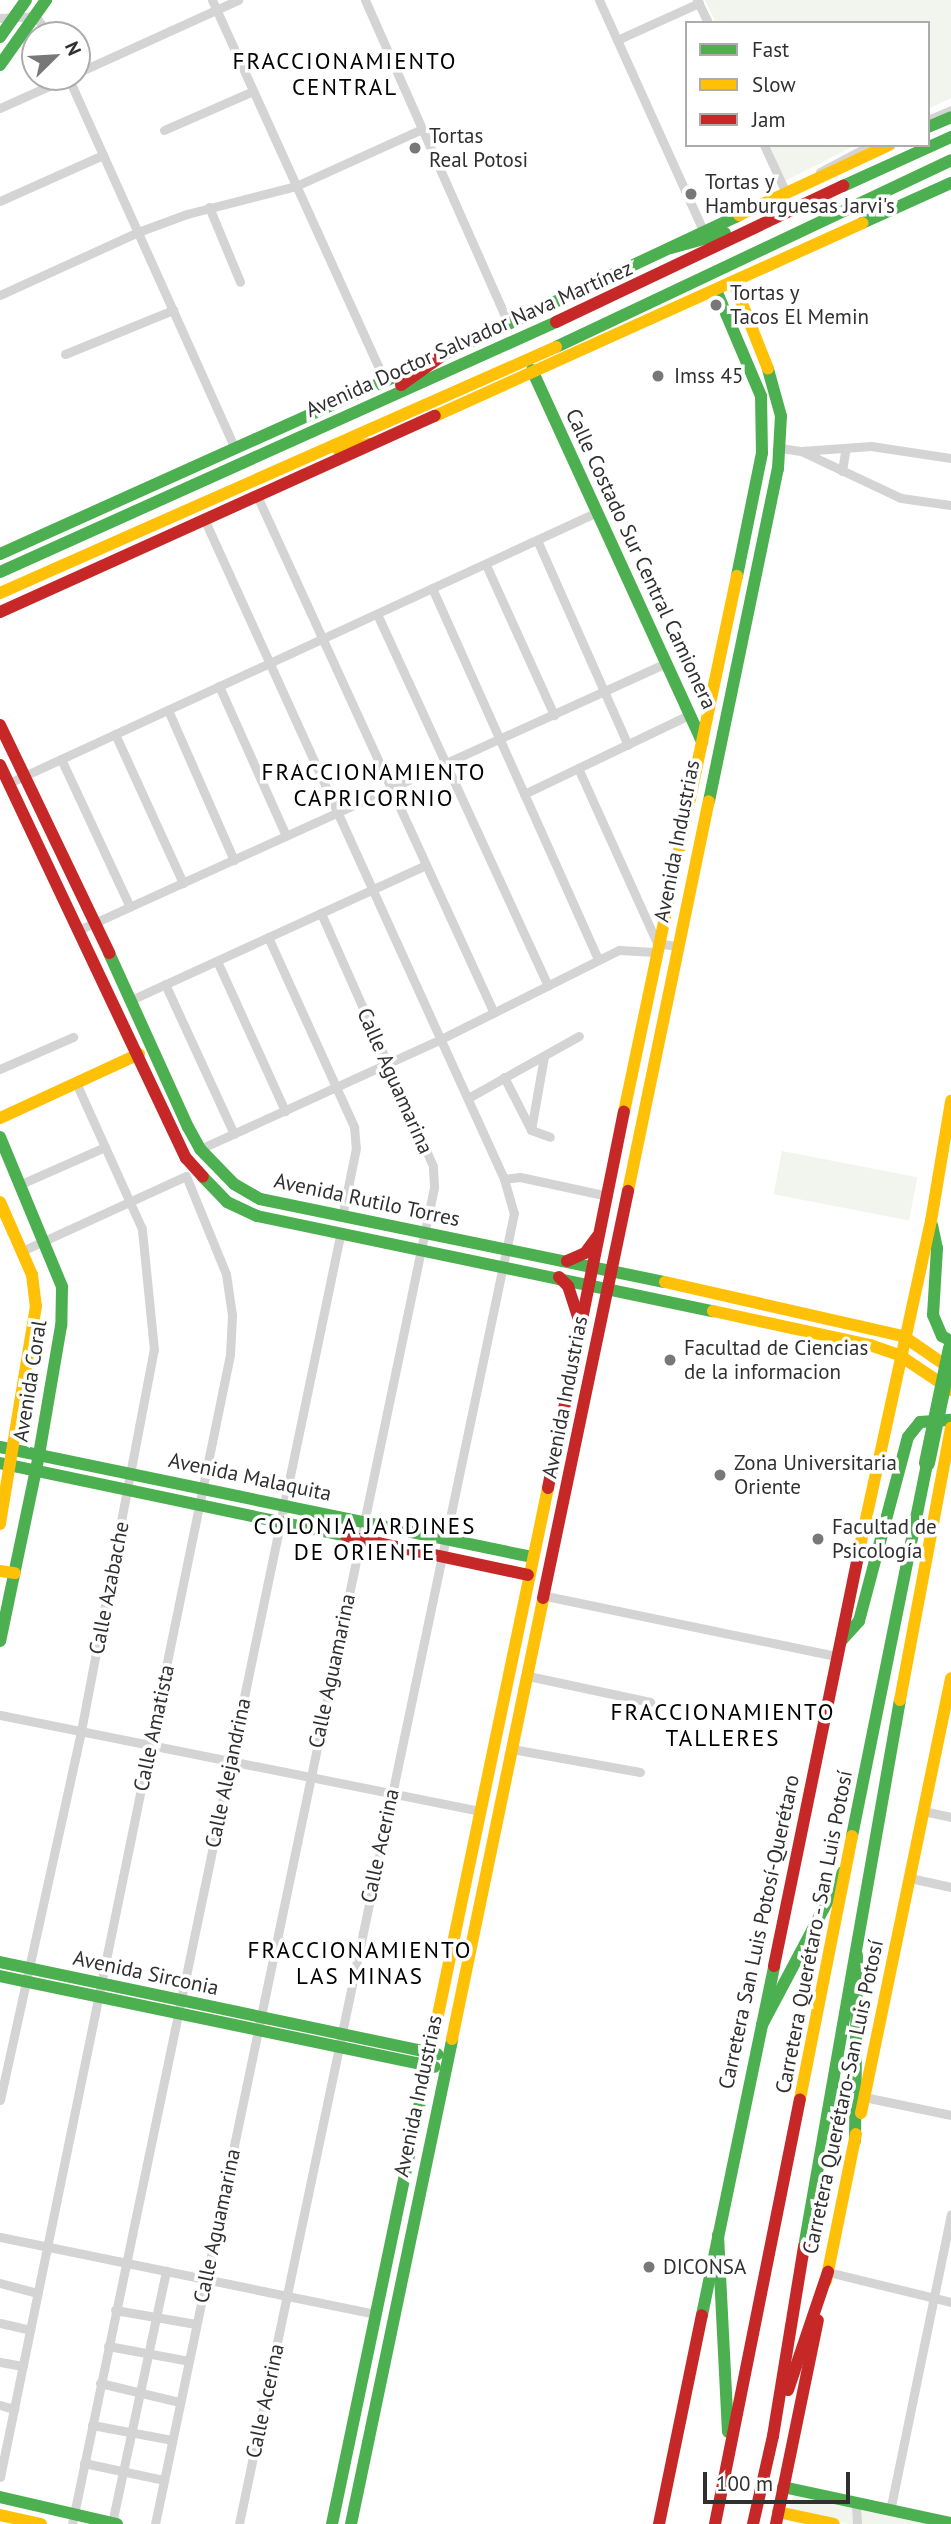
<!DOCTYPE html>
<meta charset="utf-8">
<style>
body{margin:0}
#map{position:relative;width:951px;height:2524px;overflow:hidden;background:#fff;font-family:"PT Sans",sans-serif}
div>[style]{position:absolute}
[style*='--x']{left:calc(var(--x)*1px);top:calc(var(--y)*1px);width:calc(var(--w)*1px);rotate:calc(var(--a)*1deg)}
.green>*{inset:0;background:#f2f5ed;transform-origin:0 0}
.street>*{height:9px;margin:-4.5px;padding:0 4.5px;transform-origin:4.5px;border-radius:4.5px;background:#d4d4d4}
.fast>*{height:12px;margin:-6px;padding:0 6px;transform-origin:6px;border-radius:6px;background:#4caf50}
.slow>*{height:12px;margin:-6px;padding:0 6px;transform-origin:6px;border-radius:6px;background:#ffc107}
.jam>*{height:12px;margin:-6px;padding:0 6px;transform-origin:6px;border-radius:6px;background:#c62828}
.fast-bridge>*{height:16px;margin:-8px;padding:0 8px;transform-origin:8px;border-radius:8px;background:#4caf50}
.dots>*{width:19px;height:19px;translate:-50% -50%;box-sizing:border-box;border:4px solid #fff;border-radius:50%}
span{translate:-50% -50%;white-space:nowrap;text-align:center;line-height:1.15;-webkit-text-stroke:7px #fff;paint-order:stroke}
.poi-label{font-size:21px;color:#303030}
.left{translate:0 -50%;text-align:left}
.street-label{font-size:21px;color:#303030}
.neighbourhood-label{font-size:23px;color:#000;letter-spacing:2px}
.legend{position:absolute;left:685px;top:21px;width:245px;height:126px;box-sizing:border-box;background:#fff;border:2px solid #acacac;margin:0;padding:9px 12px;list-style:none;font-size:21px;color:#303030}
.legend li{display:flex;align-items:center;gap:14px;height:35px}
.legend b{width:35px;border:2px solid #acacac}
.north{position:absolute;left:21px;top:21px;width:70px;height:70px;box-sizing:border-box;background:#fff;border:2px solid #acacac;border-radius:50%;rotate:66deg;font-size:19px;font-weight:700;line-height:28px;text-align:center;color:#303030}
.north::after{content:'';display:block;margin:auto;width:24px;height:32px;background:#787878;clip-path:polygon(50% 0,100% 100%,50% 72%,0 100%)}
.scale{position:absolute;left:703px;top:2472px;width:147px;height:32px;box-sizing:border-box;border:4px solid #303030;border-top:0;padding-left:9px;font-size:21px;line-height:24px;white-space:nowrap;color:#303030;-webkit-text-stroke:5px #fff;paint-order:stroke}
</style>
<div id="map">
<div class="green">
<i style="clip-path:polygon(705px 0,951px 0,951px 98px,928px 109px,928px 23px,716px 23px)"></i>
<i style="clip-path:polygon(770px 145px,856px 145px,785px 181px)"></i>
<i style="left:782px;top:1151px;width:138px;height:44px;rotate:11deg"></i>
<i style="clip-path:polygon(794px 2493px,857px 2509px,925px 2524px,848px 2524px,788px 2511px)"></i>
</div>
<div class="street">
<i style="--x:212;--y:0;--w:418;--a:65.6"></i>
<i style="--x:365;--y:0;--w:355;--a:66.1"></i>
<i style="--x:599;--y:0;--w:252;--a:65.7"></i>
<i style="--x:697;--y:0;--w:25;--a:64"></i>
<i style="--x:0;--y:18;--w:35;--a:-3"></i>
<i style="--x:35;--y:16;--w:24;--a:52"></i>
<i style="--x:617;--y:40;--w:90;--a:-24.3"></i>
<i style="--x:77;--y:73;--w:177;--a:-24.4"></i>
<i style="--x:68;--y:77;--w:407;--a:65.8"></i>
<i style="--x:0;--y:108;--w:76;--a:-24.2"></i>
<i style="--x:928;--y:120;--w:25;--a:-23"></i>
<i style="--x:164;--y:130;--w:97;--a:-23.7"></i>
<i style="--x:764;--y:145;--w:53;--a:65.4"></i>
<i style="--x:820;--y:172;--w:58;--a:-27.9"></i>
<i style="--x:0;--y:201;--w:113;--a:-24.1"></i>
<i style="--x:209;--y:207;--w:81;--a:67.5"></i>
<i style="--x:0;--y:295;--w:152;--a:-24.5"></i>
<i style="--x:138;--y:232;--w:52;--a:-20.2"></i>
<i style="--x:187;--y:214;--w:113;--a:-14.4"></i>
<i style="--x:296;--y:186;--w:138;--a:-24.3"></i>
<i style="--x:65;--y:354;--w:117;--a:-22.2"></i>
<i style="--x:781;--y:448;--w:20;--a:9"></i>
<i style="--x:951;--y:458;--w:81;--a:-171.5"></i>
<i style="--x:871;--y:446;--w:70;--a:175.9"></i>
<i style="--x:801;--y:451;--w:110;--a:25.2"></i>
<i style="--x:901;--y:498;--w:50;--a:8"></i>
<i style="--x:842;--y:471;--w:20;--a:-81"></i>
<i style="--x:258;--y:498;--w:566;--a:65.38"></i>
<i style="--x:205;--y:521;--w:723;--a:65.56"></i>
<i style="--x:504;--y:1179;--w:35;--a:74"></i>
<i style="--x:514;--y:1213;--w:1340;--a:101.85"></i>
<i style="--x:537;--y:540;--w:224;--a:66.1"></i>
<i style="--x:486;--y:565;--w:165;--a:65.6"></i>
<i style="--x:432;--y:588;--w:406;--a:65.9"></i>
<i style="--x:377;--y:614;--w:409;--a:65.3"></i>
<i style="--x:219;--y:686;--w:164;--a:65.9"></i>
<i style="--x:168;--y:710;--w:164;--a:66.3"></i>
<i style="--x:115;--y:734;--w:164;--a:65.5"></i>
<i style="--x:61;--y:759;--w:163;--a:65"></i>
<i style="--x:578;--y:768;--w:192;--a:65.7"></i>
<i style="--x:657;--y:943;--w:20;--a:9"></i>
<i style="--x:9;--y:783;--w:647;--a:-24.74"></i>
<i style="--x:524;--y:794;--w:183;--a:-25.6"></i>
<i style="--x:81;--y:929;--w:643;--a:-24.45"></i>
<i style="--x:268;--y:937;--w:209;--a:65.6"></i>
<i style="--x:354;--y:1127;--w:21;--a:85"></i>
<i style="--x:356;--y:1148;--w:70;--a:101.5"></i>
<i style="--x:217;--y:961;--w:165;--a:65.6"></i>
<i style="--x:165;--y:984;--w:165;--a:65.3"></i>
<i style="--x:131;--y:1000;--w:324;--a:-24.6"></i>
<i style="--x:0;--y:1069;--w:80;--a:-23.7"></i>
<i style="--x:504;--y:1077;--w:59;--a:63"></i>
<i style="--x:531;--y:1130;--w:75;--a:-80"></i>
<i style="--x:468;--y:1098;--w:127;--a:-29.2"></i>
<i style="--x:531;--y:1130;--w:20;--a:20"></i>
<i style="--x:200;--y:1149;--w:263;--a:-24.5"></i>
<i style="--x:439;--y:1040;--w:201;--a:-26.6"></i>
<i style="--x:619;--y:950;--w:36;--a:3"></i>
<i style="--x:504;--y:1179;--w:16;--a:-7"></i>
<i style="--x:520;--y:1177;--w:90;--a:12.2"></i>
<i style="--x:21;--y:1184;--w:92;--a:-23.8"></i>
<i style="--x:22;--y:1251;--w:180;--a:-24.6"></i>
<i style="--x:546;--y:1596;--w:297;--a:11.7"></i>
<i style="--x:528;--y:1676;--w:125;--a:12"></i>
<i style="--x:0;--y:1715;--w:489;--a:11.3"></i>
<i style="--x:512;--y:1749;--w:130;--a:10.2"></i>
<i style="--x:923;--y:1811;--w:29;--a:12"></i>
<i style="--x:910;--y:1878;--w:42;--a:12.4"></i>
<i style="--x:864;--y:2097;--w:89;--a:11.7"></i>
<i style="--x:0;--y:2100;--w:378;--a:-77.6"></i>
<i style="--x:81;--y:1731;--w:388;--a:-79.2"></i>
<i style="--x:154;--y:1350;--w:122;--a:-95.7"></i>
<i style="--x:142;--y:1229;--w:160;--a:-114.3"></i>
<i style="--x:0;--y:2237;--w:384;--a:11.6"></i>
<i style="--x:828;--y:2272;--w:127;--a:13.7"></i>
<i style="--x:0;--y:2283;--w:39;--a:15"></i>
<i style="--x:115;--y:2310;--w:82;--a:9.8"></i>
<i style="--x:0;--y:2323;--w:31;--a:13"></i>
<i style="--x:108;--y:2346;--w:82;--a:10.5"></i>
<i style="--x:0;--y:2362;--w:23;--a:10"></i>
<i style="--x:100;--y:2383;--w:82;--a:13.4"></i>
<i style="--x:0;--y:2405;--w:15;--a:16"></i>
<i style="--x:92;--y:2425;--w:81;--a:10.6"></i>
<i style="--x:84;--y:2463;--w:82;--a:12"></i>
<i style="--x:0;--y:2477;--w:1145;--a:-78.42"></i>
<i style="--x:230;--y:1355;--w:40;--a:-87.1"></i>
<i style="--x:232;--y:1315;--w:41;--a:-98.3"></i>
<i style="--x:226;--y:1274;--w:106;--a:-112.2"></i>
<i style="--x:856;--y:2505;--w:19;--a:87"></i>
<i style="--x:890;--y:2511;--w:303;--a:-78.4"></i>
<i style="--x:112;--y:2523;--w:258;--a:-77.9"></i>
<i style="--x:72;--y:2524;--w:1316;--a:-78.25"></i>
<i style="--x:155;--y:2524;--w:1366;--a:-78.21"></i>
<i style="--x:434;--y:1187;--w:21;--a:-93"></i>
<i style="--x:433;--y:1166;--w:277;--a:-113.9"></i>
</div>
<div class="fast">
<i style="--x:0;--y:37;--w:45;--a:-54.9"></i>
<i style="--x:0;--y:65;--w:80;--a:-54.7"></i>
<i style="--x:928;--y:127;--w:25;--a:-23"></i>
<i style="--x:843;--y:186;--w:119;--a:-24.4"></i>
<i style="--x:862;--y:223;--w:98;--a:-24.2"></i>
<i style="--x:671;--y:248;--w:56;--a:-15.5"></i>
<i style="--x:716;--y:290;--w:115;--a:67"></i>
<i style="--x:761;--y:396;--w:57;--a:89"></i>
<i style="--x:762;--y:453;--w:126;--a:101.5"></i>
<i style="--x:556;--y:347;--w:437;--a:-25.3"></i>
<i style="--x:440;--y:356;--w:331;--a:-25.2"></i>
<i style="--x:532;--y:370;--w:409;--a:65.4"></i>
<i style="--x:0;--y:554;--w:461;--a:-24.2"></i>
<i style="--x:0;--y:572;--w:610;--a:-24.21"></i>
<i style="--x:709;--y:801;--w:339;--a:-78.3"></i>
<i style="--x:778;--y:469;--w:53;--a:-86.8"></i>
<i style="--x:781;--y:416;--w:49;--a:-105.5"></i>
<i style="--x:109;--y:953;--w:191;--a:65.6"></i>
<i style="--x:188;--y:1127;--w:25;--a:61"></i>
<i style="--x:200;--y:1149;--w:49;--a:45.8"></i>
<i style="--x:234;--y:1184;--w:30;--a:30"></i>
<i style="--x:260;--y:1199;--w:413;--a:11.6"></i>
<i style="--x:0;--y:1137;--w:162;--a:67.5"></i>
<i style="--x:62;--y:1287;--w:39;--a:91"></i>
<i style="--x:61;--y:1326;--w:131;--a:99.7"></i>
<i style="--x:39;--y:1455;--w:190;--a:101.8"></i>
<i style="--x:203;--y:1177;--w:35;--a:46"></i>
<i style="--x:227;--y:1202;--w:33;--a:25"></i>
<i style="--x:257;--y:1216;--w:466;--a:11.8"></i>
<i style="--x:932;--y:1225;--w:24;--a:78"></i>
<i style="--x:937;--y:1248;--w:67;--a:93.4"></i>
<i style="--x:933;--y:1315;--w:23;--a:67"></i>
<i style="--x:942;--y:1336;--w:10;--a:29"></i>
<i style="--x:0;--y:1447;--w:543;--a:11.68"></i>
<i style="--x:0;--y:1463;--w:354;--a:11.9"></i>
<i style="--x:841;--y:1641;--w:27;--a:-48"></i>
<i style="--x:859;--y:1621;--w:190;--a:-75.1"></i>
<i style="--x:908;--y:1437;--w:19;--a:-51"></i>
<i style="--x:920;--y:1422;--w:31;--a:-4"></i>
<i style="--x:852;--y:1836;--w:380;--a:-78.6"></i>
<i style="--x:0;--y:1962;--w:447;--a:11.9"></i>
<i style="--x:0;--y:1976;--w:444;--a:11.8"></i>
<i style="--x:762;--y:2025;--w:173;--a:-62.1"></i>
<i style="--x:855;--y:2141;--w:186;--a:-89.4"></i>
<i style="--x:718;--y:2235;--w:197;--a:87.1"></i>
<i style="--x:804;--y:2247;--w:555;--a:-80.05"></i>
<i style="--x:702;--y:2315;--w:356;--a:-78.3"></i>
<i style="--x:783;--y:2487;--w:172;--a:12.1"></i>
<i style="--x:0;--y:2497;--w:120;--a:13"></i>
<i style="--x:332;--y:2524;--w:451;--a:-78.2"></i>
<i style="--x:351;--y:2524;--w:495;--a:-78.2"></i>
</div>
<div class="slow">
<i style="--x:739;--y:215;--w:166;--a:-25"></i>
<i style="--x:734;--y:283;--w:92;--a:68.4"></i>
<i style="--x:435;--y:416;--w:469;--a:-24.3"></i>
<i style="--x:339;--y:451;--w:32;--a:-13"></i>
<i style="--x:0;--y:593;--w:608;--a:-23.87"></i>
<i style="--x:624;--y:1112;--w:548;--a:-78.1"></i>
<i style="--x:0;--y:1118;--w:153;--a:-24.7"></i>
<i style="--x:628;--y:1191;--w:398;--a:-78.3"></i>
<i style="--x:0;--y:1202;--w:80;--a:66.3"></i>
<i style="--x:32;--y:1275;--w:31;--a:83"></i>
<i style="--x:36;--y:1306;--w:221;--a:99.4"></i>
<i style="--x:665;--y:1282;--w:244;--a:12.8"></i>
<i style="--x:903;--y:1336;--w:58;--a:34.5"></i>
<i style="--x:713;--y:1311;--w:161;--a:12.2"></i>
<i style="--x:870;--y:1345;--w:31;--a:19"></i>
<i style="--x:899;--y:1355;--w:63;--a:33.9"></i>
<i style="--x:859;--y:1551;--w:338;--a:-77.7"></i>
<i style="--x:931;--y:1221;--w:122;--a:-80.5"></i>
<i style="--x:0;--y:1571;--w:15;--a:8"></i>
<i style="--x:900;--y:1700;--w:277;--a:-79.4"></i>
<i style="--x:452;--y:2039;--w:450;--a:-78.3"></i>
<i style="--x:424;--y:2082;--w:607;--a:-78.21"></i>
<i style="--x:800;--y:2099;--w:268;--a:-78.8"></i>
<i style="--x:861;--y:2113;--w:444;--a:-78.3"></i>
<i style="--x:826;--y:2281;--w:150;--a:-78.5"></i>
<i style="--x:778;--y:2512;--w:57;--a:12.1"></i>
<i style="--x:0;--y:2515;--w:42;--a:12.4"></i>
</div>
<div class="jam">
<i style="--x:556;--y:322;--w:318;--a:-25.4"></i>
<i style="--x:401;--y:385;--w:55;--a:-35.4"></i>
<i style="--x:0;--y:612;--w:477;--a:-24.3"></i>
<i style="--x:0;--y:725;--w:253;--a:64.4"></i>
<i style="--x:0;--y:765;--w:435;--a:64.7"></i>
<i style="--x:186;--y:1158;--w:25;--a:48"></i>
<i style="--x:567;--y:1261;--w:20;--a:-24"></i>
<i style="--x:585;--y:1253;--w:21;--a:-53"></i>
<i style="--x:559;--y:1277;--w:13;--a:45"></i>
<i style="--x:568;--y:1286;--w:39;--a:72"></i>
<i style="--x:548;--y:1488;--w:384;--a:-78.6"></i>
<i style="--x:346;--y:1536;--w:186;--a:12.1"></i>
<i style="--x:543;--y:1598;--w:416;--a:-78.2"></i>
<i style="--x:774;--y:1966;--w:424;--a:-78.4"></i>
<i style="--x:788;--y:2390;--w:125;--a:-71.3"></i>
<i style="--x:659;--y:2524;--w:213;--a:-78.4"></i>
<i style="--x:715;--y:2524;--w:433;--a:-78.7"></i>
<i style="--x:753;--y:2524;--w:90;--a:-77.2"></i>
<i style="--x:773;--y:2436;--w:192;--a:-80.7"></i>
<i style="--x:776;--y:2524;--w:208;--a:-78.4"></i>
</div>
<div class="fast-bridge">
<i style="--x:927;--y:1463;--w:117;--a:-78.2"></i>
</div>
<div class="dots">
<i style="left:415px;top:148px;background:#787878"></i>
<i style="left:691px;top:194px;background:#787878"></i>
<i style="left:716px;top:305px;background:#787878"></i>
<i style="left:658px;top:376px;background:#787878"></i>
<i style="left:670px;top:1360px;background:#787878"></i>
<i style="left:720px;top:1475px;background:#787878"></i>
<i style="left:818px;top:1539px;background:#787878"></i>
<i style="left:649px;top:2267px;background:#787878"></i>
</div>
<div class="poi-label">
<span class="left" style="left:429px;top:148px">Tortas<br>Real Potosi</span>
<span class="left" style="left:705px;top:194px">Tortas y<br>Hamburguesas Jarvi's</span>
<span class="left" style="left:730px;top:305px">Tortas y<br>Tacos El Memin</span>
<span class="left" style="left:674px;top:376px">Imss 45</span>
<span class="left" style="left:684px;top:1360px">Facultad de Ciencias<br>de la informacion</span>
<span class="left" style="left:734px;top:1475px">Zona Universitaria<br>Oriente</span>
<span class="left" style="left:832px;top:1539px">Facultad de<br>Psicología</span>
<span class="left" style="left:663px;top:2267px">DICONSA</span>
</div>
<div class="street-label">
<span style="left:469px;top:339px;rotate:-24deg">Avenida Doctor Salvador Nava Martínez</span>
<span style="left:641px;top:559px;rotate:65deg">Calle Costado Sur Central Camionera</span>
<span style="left:677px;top:841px;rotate:-79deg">Avenida Industrias</span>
<span style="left:395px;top:1081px;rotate:66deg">Calle Aguamarina</span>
<span style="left:367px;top:1200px;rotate:12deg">Avenida Rutilo Torres</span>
<span style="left:30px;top:1381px;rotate:-81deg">Avenida Coral</span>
<span style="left:565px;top:1397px;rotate:-79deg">Avenida Industrias</span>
<span style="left:250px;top:1477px;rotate:12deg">Avenida Malaquita</span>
<span style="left:109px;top:1588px;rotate:-79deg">Calle Azabache</span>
<span style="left:332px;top:1671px;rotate:-78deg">Calle Aguamarina</span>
<span style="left:154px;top:1728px;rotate:-78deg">Calle Amatista</span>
<span style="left:228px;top:1773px;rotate:-78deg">Calle Alejandrina</span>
<span style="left:380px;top:1846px;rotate:-78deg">Calle Acerina</span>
<span style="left:759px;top:1932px;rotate:-78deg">Carretera San Luis Potosí-Querétaro</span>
<span style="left:814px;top:1932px;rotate:-79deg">Carretera Querétaro - San Luis Potosí</span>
<span style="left:146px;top:1973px;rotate:12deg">Avenida Sirconia</span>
<span style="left:418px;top:2096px;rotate:-78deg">Avenida Industrias</span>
<span style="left:843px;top:2097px;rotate:-78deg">Carretera Querétaro-San Luis Potosí</span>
<span style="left:217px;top:2226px;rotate:-78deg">Calle Aguamarina</span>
<span style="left:265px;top:2401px;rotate:-78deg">Calle Acerina</span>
</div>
<div class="neighbourhood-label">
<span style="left:345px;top:74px">FRACCIONAMIENTO<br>CENTRAL</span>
<span style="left:374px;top:785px">FRACCIONAMIENTO<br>CAPRICORNIO</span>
<span style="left:365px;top:1539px">COLONIA JARDINES<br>DE ORIENTE</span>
<span style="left:723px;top:1725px">FRACCIONAMIENTO<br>TALLERES</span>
<span style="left:360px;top:1963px">FRACCIONAMIENTO<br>LAS MINAS</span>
</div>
<ul class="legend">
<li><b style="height:9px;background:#4caf50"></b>Fast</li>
<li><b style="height:9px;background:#ffc107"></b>Slow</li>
<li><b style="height:9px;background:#c62828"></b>Jam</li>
</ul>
<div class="north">N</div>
<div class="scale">100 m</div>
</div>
